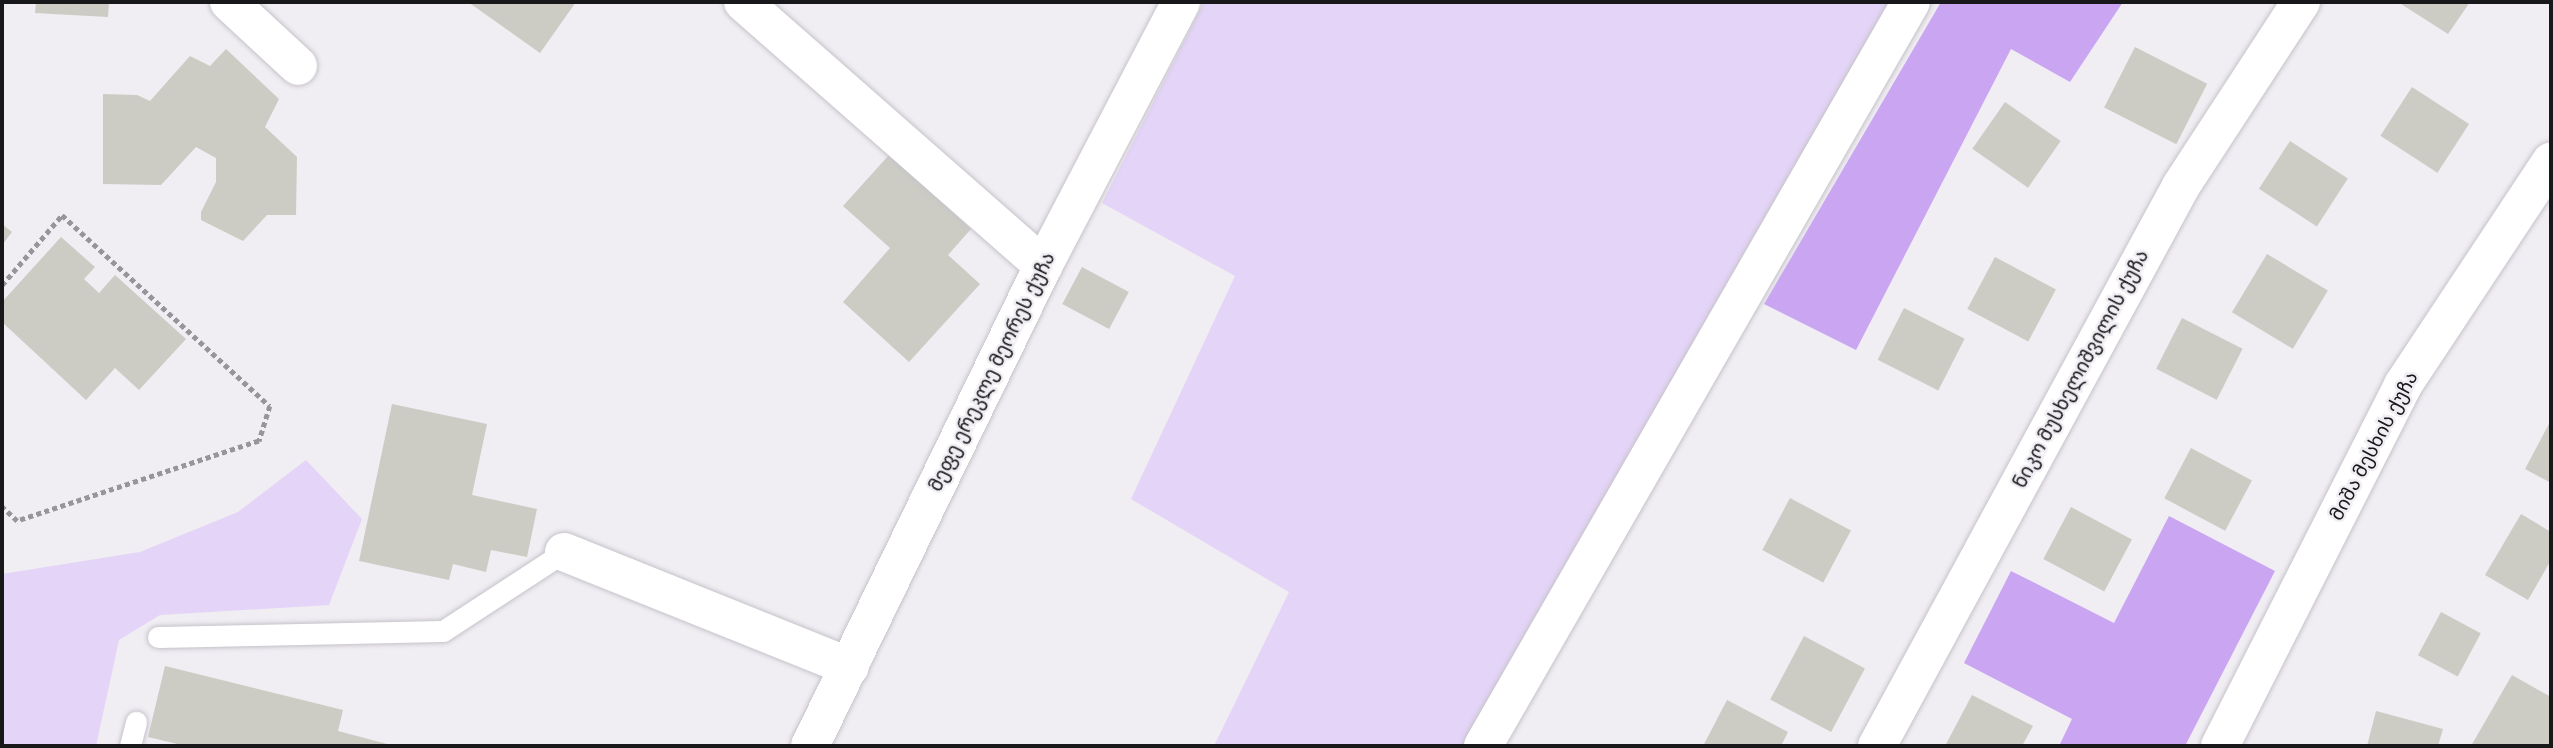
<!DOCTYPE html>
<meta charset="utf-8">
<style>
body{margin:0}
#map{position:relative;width:2553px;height:748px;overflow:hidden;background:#f0edf3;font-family:Figtree,"Noto Sans Georgian",sans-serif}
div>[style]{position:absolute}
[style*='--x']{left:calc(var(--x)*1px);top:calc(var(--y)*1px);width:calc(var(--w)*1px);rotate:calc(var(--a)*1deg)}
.green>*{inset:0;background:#e4d4f7}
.forest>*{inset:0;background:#caa6f2}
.building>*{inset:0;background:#ccccc5;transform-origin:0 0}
.path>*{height:4.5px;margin-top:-2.25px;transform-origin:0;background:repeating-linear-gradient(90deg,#979599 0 5px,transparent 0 8.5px)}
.roads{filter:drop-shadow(0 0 2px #c5c3c9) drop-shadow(0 0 2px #c5c3c9)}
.lane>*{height:21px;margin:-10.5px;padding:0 10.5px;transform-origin:10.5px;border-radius:10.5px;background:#fff}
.street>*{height:38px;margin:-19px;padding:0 19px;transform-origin:19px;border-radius:19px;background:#fff}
span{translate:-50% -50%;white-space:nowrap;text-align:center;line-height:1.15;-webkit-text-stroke:5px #f0edf3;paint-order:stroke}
.street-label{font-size:19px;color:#181719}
.frame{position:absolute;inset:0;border:4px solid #181719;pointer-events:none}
</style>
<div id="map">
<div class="green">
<i style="clip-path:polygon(1204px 2px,1894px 2px,1474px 746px,1214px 746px,1289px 592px,1131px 499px,1235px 276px,1102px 203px)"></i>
<i style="clip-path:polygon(306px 460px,362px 519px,329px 605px,160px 615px,119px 640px,96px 746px,2px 746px,2px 574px,140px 552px,238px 512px)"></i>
</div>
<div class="forest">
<i style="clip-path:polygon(1941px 2px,2123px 2px,2070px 82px,2011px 49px,1856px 350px,1764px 304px)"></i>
<i style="clip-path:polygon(2169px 516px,2275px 571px,2185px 746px,2059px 746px,2072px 719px,1964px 663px,2011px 571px,2114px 623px)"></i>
</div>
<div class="building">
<i style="clip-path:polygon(36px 2px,109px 2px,108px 17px,35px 13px)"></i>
<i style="clip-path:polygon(468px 2px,576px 2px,540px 53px)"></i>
<i style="clip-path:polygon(2398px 2px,2470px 2px,2448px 34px)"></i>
<i style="left:2135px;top:47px;width:81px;height:68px;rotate:27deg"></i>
<i style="clip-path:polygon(226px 49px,279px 99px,265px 127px,297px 157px,296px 215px,267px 215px,243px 241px,201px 220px,201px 212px,216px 182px,216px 158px,196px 147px,161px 185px,103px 184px,103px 94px,137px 95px,150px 101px,190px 56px,210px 66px)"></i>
<i style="left:2412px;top:87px;width:68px;height:58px;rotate:33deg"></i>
<i style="left:2005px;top:102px;width:68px;height:57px;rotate:35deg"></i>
<i style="left:2290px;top:141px;width:69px;height:57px;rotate:33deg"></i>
<i style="clip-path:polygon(889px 155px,971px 229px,948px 255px,980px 284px,909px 362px,843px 302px,890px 248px,843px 206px)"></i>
<i style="clip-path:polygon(2px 224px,12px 232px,2px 245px)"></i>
<i style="clip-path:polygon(61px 237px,95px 267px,84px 279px,99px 293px,115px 275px,186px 339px,139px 390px,115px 368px,86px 400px,2px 322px,2px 302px)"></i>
<i style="left:2267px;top:254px;width:71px;height:68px;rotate:31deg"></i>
<i style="left:1995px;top:257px;width:69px;height:59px;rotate:28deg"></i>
<i style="left:1082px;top:267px;width:53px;height:42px;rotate:28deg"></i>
<i style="left:1904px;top:308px;width:68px;height:58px;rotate:27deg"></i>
<i style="left:2182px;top:318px;width:68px;height:57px;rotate:27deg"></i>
<i style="clip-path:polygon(392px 404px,487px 424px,472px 495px,537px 509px,527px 557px,491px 550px,486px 572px,453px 564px,449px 580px,359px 561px)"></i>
<i style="clip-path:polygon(2551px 420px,2551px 483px,2525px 469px)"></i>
<i style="left:2191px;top:448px;width:69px;height:57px;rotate:28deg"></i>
<i style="left:1790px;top:498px;width:69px;height:59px;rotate:28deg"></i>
<i style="left:2071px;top:507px;width:69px;height:59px;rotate:28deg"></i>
<i style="clip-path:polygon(2521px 514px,2551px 532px,2551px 560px,2528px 600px,2485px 575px)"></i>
<i style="left:2441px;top:612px;width:45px;height:49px;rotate:28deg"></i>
<i style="left:1804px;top:636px;width:69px;height:72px;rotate:28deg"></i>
<i style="clip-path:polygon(165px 666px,343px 710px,338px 731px,395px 746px,186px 746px,148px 737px)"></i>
<i style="clip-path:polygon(2512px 675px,2551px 697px,2551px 746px,2471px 746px)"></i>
<i style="clip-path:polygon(1972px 695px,2033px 726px,2022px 746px,1945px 746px)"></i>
<i style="clip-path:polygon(1727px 700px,1788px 732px,1781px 746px,1703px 746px)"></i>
<i style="clip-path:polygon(2376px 711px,2443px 729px,2438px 746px,2367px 746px)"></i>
</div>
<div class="path">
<i style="--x:2;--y:285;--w:92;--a:-49.4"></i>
<i style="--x:62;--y:215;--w:282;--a:42.6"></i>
<i style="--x:270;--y:406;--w:37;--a:107"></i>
<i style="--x:259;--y:441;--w:255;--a:161.7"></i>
<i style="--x:17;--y:521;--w:21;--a:-137"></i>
</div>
<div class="roads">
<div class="lane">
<i style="--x:158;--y:637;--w:285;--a:-1.2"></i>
<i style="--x:443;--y:631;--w:145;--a:-33.1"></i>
<i style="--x:130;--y:746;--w:25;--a:-76"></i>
</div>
<div class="street">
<i style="--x:229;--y:2;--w:94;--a:42.8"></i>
<i style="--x:743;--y:2;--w:400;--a:41.3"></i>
<i style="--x:564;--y:552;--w:308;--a:21.9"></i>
<i style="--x:810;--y:746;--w:534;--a:-64.11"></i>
<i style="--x:1043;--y:266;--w:298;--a:-62.4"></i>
<i style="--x:1483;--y:746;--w:858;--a:-60.09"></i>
<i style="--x:1877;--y:746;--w:637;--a:-61.5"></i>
<i style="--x:2181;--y:186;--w:220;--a:-56.9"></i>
<i style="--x:2220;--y:746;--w:405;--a:-63.1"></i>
<i style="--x:2403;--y:385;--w:268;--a:-56.5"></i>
</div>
</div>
<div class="street-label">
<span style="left:2081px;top:369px;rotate:-62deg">ნიკო მუსხელიშვილის ქუჩა</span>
<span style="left:992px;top:372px;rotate:-64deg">მეფე ერეკლე მეორეს ქუჩა</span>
<span style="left:2374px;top:446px;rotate:-62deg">მიშა მესხის ქუჩა</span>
</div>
<div class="frame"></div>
</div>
